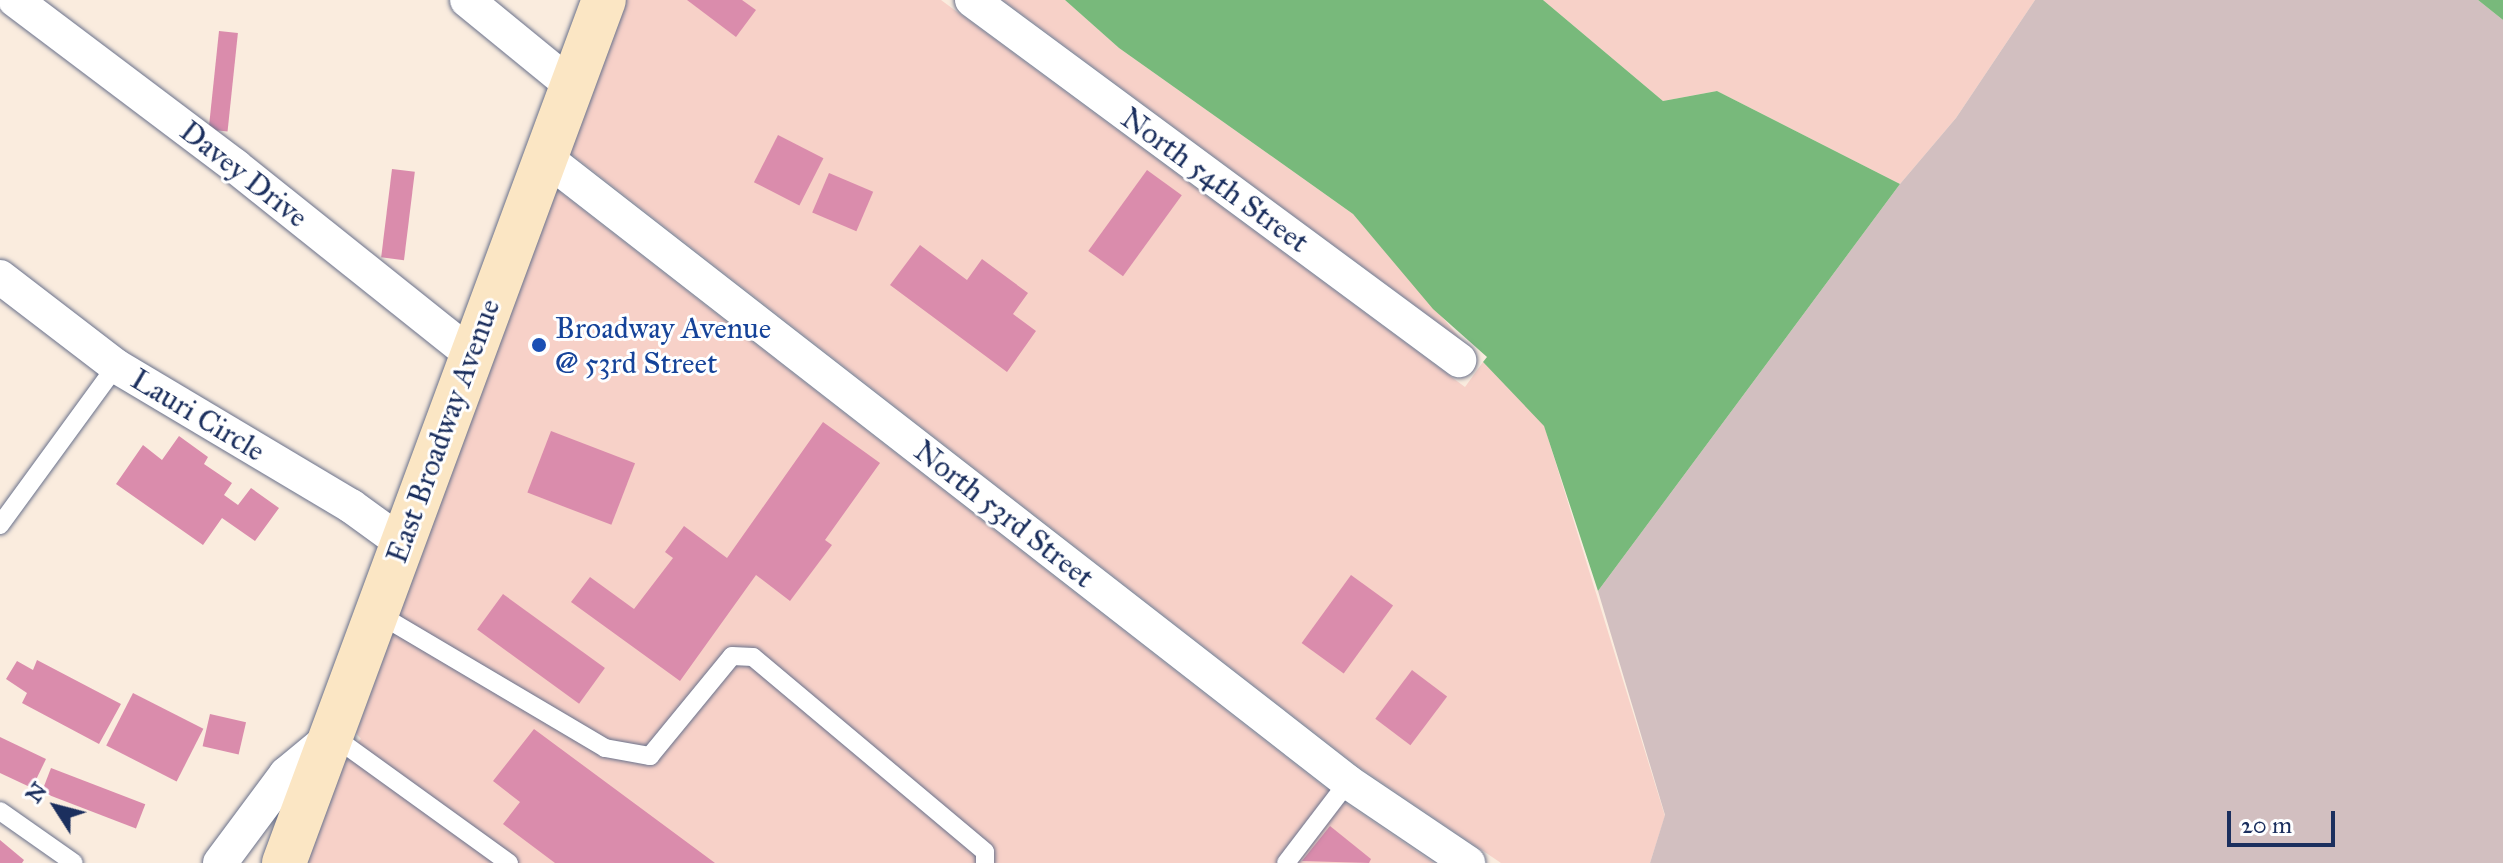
<!DOCTYPE html>
<style>
body{margin:0}
#map{position:relative;width:2503px;height:863px;overflow:hidden;background:#faecde;font-family:"IM FELL Great Primer",serif}
div>[style]{position:absolute}
[style*='--x']{left:calc(var(--x)*1px);top:calc(var(--y)*1px);width:calc(var(--w)*1px);rotate:calc(var(--a)*1deg)}
.built>*{inset:0;background:#f7d1c8}
.industrial>*{inset:0;background:#d2bfc0}
.forest>*{inset:0;background:#78b97b}
.building>*{inset:0;background:#da8cac;transform-origin:0 0}
.roads{filter:drop-shadow(0 0 2px #69718b) drop-shadow(0 0 2px #69718b)}
.lane>*{height:18px;margin:-9px;padding:0 9px;transform-origin:9px;border-radius:9px;background:#fff}
.street>*{height:34px;margin:-17px;padding:0 17px;transform-origin:17px;border-radius:17px;background:#fff}
.secondary>*{height:44px;margin:-22px;padding:0 22px;transform-origin:22px;border-radius:22px;background:#fbe6c4}
.dots>*{width:22px;height:22px;translate:-50% -50%;box-sizing:border-box;border:4px solid #fff;border-radius:50%}
span{translate:-50% -50%;white-space:nowrap;text-align:center;line-height:1.15;-webkit-text-stroke:6px #fff;paint-order:stroke}
.street-label{font-size:30px;color:#1b2f5e}
.transit-label{font-size:30px;color:#164399}
.left{translate:0 -50%;text-align:left}
.north{position:absolute;left:16px;top:767px;width:80px;height:80px;-webkit-text-stroke:6px #fff;paint-order:stroke;rotate:306deg;font-size:22px;font-weight:700;line-height:32px;text-align:center;color:#1b2f5e}
.north::after{content:'';display:block;margin:auto;width:28px;height:36px;background:#1b2f5e;clip-path:polygon(50% 0,100% 100%,50% 72%,0 100%)}
.scale{position:absolute;left:2227px;top:811px;width:108px;height:36px;box-sizing:border-box;border:4px solid #1b2f5e;border-top:0;padding-left:10px;font-size:24px;line-height:28px;white-space:nowrap;color:#1b2f5e;-webkit-text-stroke:6px #fff;paint-order:stroke}
</style>
<div id="map">
<div class="built">
<i style="clip-path:polygon(626px 0,941px 0,1465px 387px,1483px 362px,1544px 425px,1665px 816px,1650px 863px,1501px 863px,1359px 767px,570px 153px)"></i>
<i style="clip-path:polygon(1003px 0,1065px 0,1119px 48px,1353px 214px,1461px 339px)"></i>
<i style="clip-path:polygon(1543px 0,2035px 0,1956px 118px,1900px 184px,1717px 91px,1663px 101px)"></i>
<i style="clip-path:polygon(556px 189px,1337px 797px,1434px 863px,306px 863px,350px 748px,361px 739px,356px 733px)"></i>
</div>
<div class="industrial">
<i style="clip-path:polygon(2035px 0,2478px 0,2503px 20px,2503px 863px,1650px 863px,1665px 815px,1598px 591px,1900px 184px,1956px 118px)"></i>
</div>
<div class="forest">
<i style="clip-path:polygon(1065px 0,1543px 0,1663px 101px,1717px 91px,1900px 184px,1598px 591px,1544px 426px,1483px 362px,1487px 357px,1433px 309px,1353px 214px,1119px 48px)"></i>
<i style="clip-path:polygon(2478px 0,2503px 0,2503px 20px)"></i>
</div>
<div class="building">
<i style="clip-path:polygon(687px 0,742px 0,756px 10px,736px 37px)"></i>
<i style="left:219px;top:31px;width:19px;height:99px;rotate:6deg"></i>
<i style="left:778px;top:135px;width:51px;height:53px;rotate:27deg"></i>
<i style="left:392px;top:169px;width:23px;height:89px;rotate:7deg"></i>
<i style="left:1147px;top:170px;width:43px;height:100px;rotate:36deg"></i>
<i style="left:829px;top:173px;width:48px;height:43px;rotate:23deg"></i>
<i style="clip-path:polygon(920px 245px,967px 280px,982px 259px,1028px 293px,1013px 314px,1036px 331px,1007px 372px,890px 285px)"></i>
<i style="clip-path:polygon(823px 422px,880px 463px,825px 540px,832px 545px,790px 601px,756px 575px,680px 681px,571px 602px,590px 577px,634px 609px,673px 558px,665px 552px,684px 526px,727px 558px)"></i>
<i style="left:551px;top:431px;width:90px;height:66px;rotate:21deg"></i>
<i style="clip-path:polygon(179px 436px,208px 457px,204px 464px,232px 483px,224px 495px,238px 505px,251px 488px,279px 508px,255px 541px,222px 518px,203px 545px,116px 484px,143px 445px,162px 460px)"></i>
<i style="left:1351px;top:575px;width:52px;height:84px;rotate:36deg"></i>
<i style="left:503px;top:594px;width:126px;height:44px;rotate:36deg"></i>
<i style="clip-path:polygon(37px 660px,121px 704px,99px 744px,22px 703px,27px 693px,6px 679px,17px 661px,33px 670px)"></i>
<i style="left:1412px;top:670px;width:44px;height:61px;rotate:37deg"></i>
<i style="left:133px;top:693px;width:79px;height:59px;rotate:27deg"></i>
<i style="left:210px;top:714px;width:37px;height:33px;rotate:13deg"></i>
<i style="clip-path:polygon(534px 729px,715px 863px,555px 863px,503px 824px,520px 802px,493px 781px)"></i>
<i style="clip-path:polygon(0 737px,46px 759px,32px 788px,0 773px)"></i>
<i style="left:51px;top:768px;width:101px;height:26px;rotate:21deg"></i>
<i style="clip-path:polygon(1330px 826px,1371px 859px,1369px 863px,1302px 861px)"></i>
<i style="clip-path:polygon(0 840px,24px 860px,22px 863px,0 863px)"></i>
</div>
<div class="roads">
<div class="lane">
<i style="--x:0;--y:525;--w:197;--a:-53.9"></i>
<i style="--x:377;--y:613;--w:265;--a:30.6"></i>
<i style="--x:605;--y:748;--w:46;--a:10.1"></i>
<i style="--x:650;--y:756;--w:129;--a:-50.6"></i>
<i style="--x:732;--y:656;--w:21;--a:3"></i>
<i style="--x:753;--y:657;--w:303;--a:40"></i>
<i style="--x:985;--y:852;--w:11;--a:90"></i>
<i style="--x:333;--y:736;--w:217;--a:35.8"></i>
<i style="--x:0;--y:811;--w:90;--a:35.1"></i>
<i style="--x:1286;--y:863;--w:102;--a:-52.6"></i>
</div>
<div class="street">
<i style="--x:15;--y:0;--w:276;--a:37"></i>
<i style="--x:235;--y:166;--w:300;--a:38.6"></i>
<i style="--x:467;--y:0;--w:136;--a:39.3"></i>
<i style="--x:972;--y:0;--w:606;--a:36.47"></i>
<i style="--x:546;--y:158;--w:1016;--a:37.88"></i>
<i style="--x:1348;--y:782;--w:145;--a:34"></i>
<i style="--x:0;--y:277;--w:146;--a:37.5"></i>
<i style="--x:116;--y:366;--w:274;--a:30.8"></i>
<i style="--x:351;--y:506;--w:63;--a:36"></i>
<i style="--x:220;--y:863;--w:111;--a:-53.4"></i>
<i style="--x:286;--y:774;--w:60;--a:-39.6"></i>
</div>
<div class="secondary">
<i style="--x:284;--y:863;--w:920;--a:-69.66"></i>
</div>
</div>
<div class="dots">
<i style="left:539px;top:345px;background:#1a4fb4"></i>
</div>
<div class="street-label">
<span style="left:244px;top:174px;rotate:38deg">Davey Drive</span>
<span style="left:1215px;top:180px;rotate:36deg">North 54th Street</span>
<span style="left:198px;top:415px;rotate:31deg">Lauri Circle</span>
<span style="left:443px;top:431px;rotate:-70deg">East Broadway Avenue</span>
<span style="left:1004px;top:514px;rotate:38deg">North 53rd Street</span>
</div>
<div class="transit-label">
<span class="left" style="left:555px;top:345px">Broadway Avenue<br>@ 53rd Street</span>
</div>
<div class="north">N</div>
<div class="scale">20 m</div>
</div>
